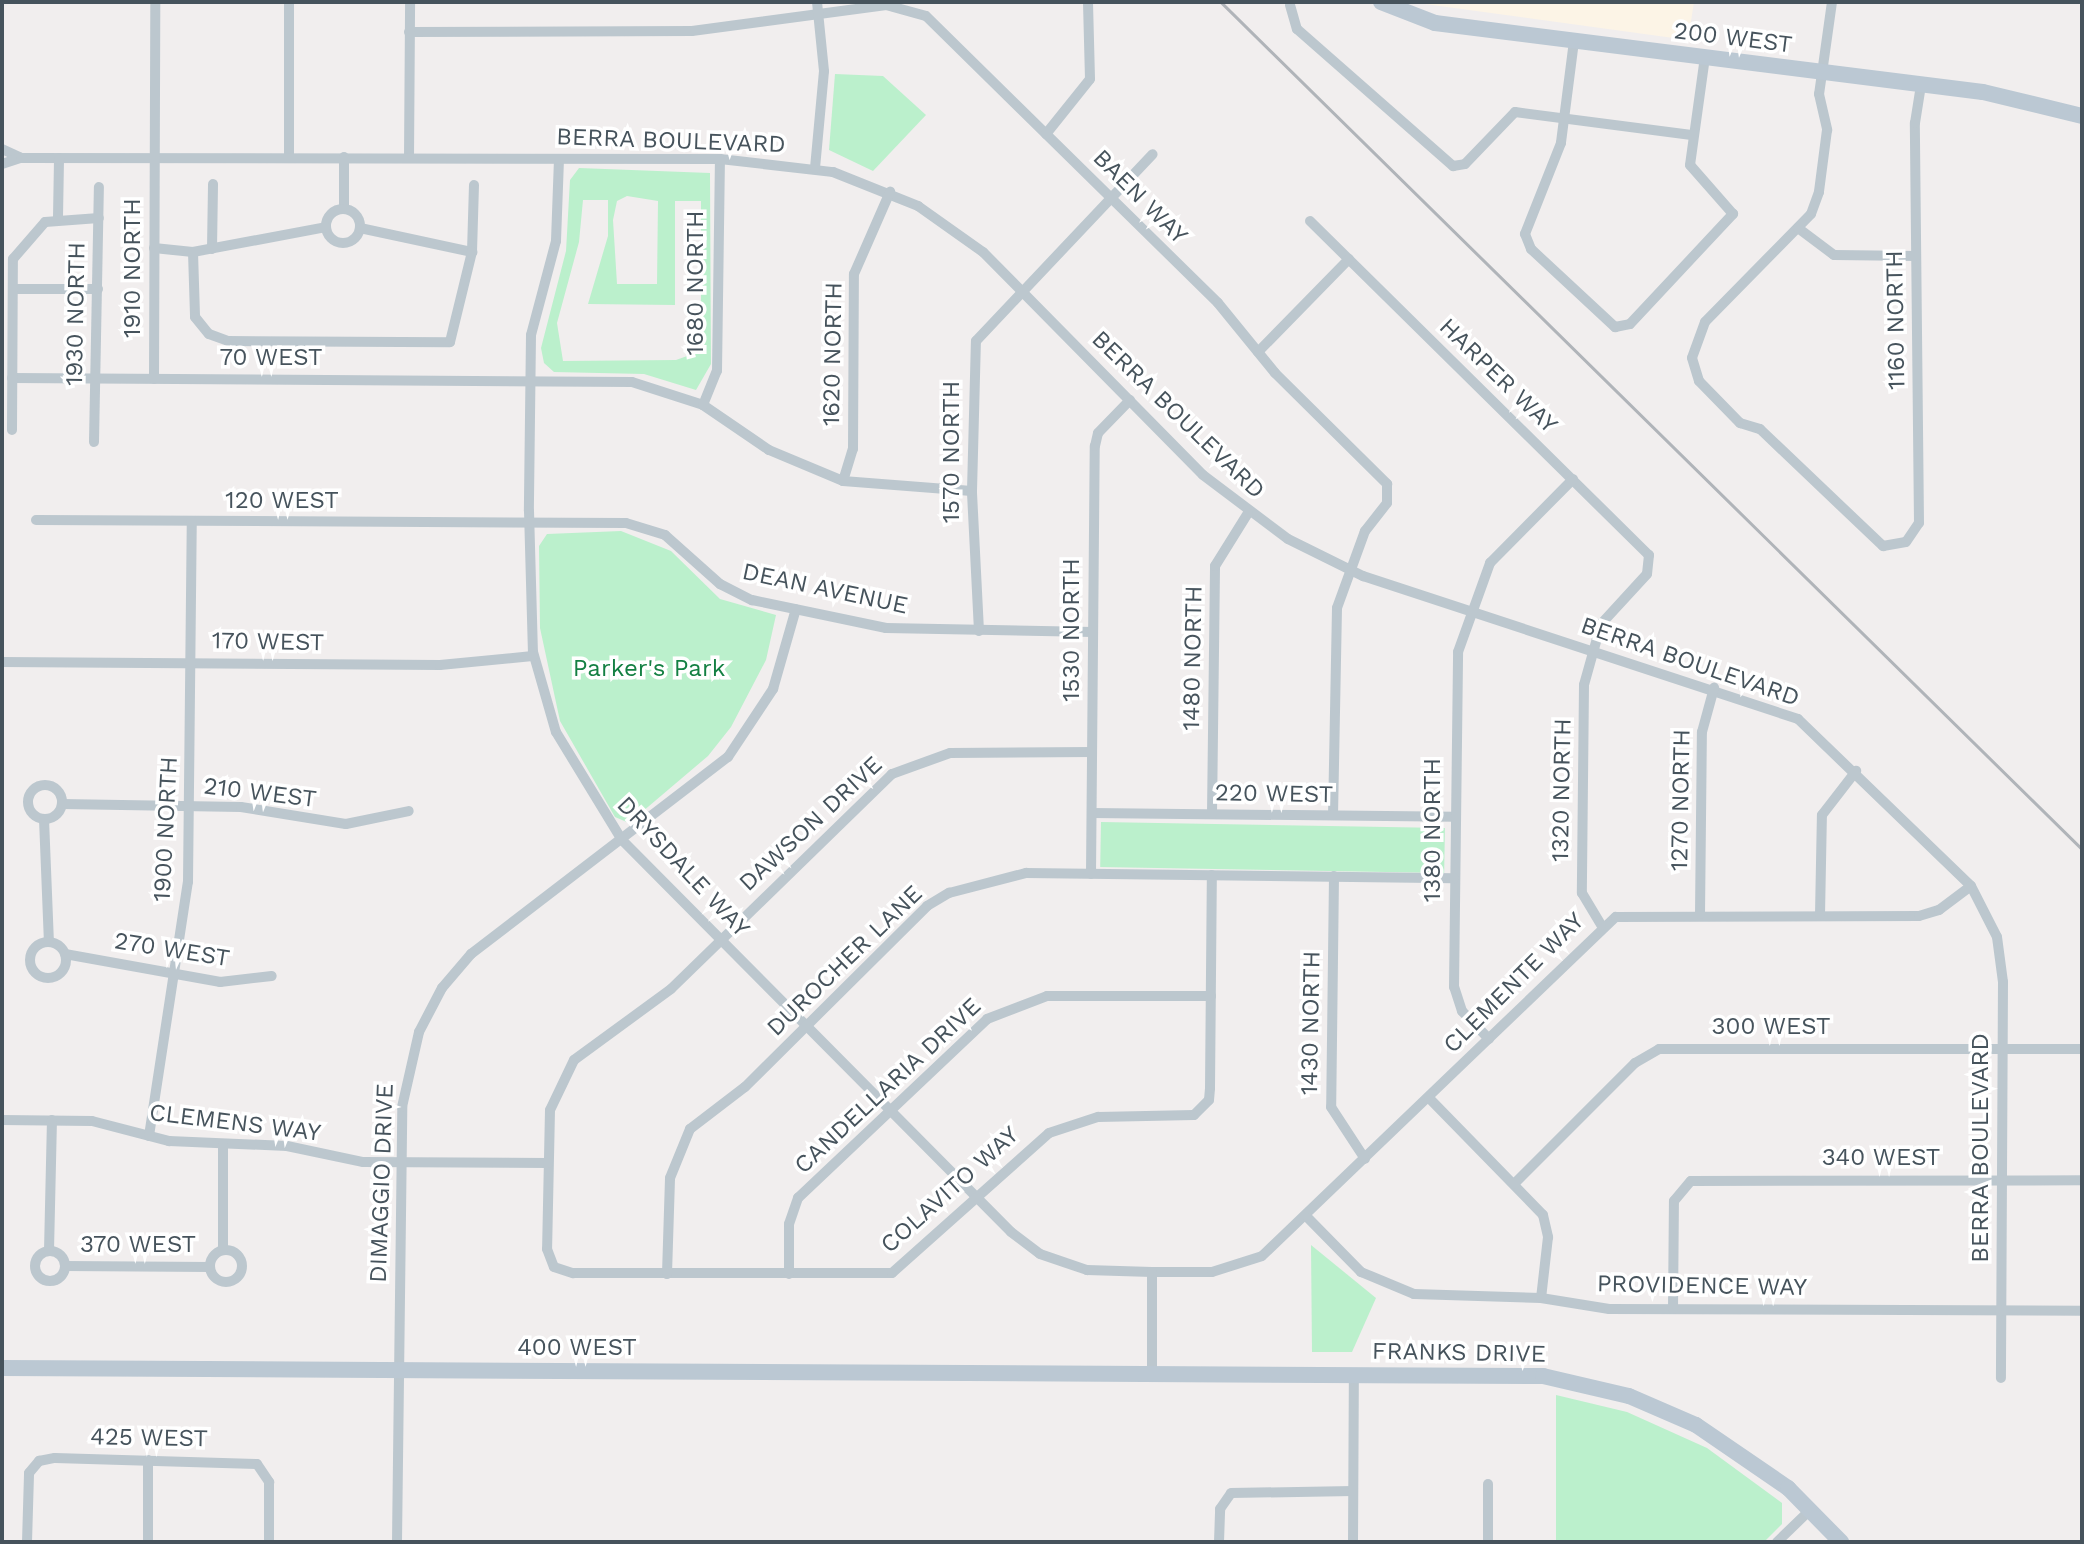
<!DOCTYPE html>
<style>
body{margin:0}
#map{position:relative;width:2084px;height:1544px;overflow:hidden;background:#f1eeee;font-family:"Work Sans",sans-serif}
div>[style]{position:absolute}
[style*='--x']{left:calc(var(--x)*1px);top:calc(var(--y)*1px);width:calc(var(--w)*1px);rotate:calc(var(--a)*1deg)}
.commercial>*{inset:0;background:#fcf4e6}
.green>*{inset:0;background:#bbf0cc;transform-origin:0 0}
.street>*{height:10px;margin:-5px;padding:0 5px;transform-origin:5px;border-radius:5px;background:#bcc7ce}
.street>.ring{margin:-5px;padding:0;box-sizing:content-box;background:none;border:10px solid #bcc7ce;border-radius:50%}
.secondary>*{height:16px;margin:-8px;padding:0 8px;transform-origin:8px;border-radius:8px;background:#bbc8d3}
.rail>*{height:2.5px;margin:-1.25px;padding:0 1.25px;transform-origin:1.25px;border-radius:1.25px;background:#b0b4b9}
span{translate:-50% -50%;white-space:nowrap;text-align:center;line-height:1.15;-webkit-text-stroke:7px #fff;paint-order:stroke}
.street-label{font-size:24px;color:#46535c}
.park-label{font-size:24px;color:#148043}
.frame{position:absolute;inset:0;border:4px solid #46535c;pointer-events:none}
</style>
<div id="map">
<div class="commercial">
<i style="clip-path:polygon(1410px 2px,1694px 2px,1688px 40px)"></i>
</div>
<div class="green">
<i style="clip-path:polygon(835px 74px,883px 76px,926px 115px,873px 171px,829px 150px)"></i>
<i style="clip-path:polygon(evenodd,579px 168px,710px 173px,711px 364px,696px 390px,644px 374px,554px 372px,544px 363px,541px 348px,566px 251px,570px 180px,579px 168px,627px 196px,658px 201px,657px 284px,617px 284px,613px 220px,617px 201px,627px 196px,579px 168px,583px 200px,608px 200px,608px 236px,588px 304px,675px 305px,675px 201px,701px 201px,701px 351px,676px 360px,563px 361px,557px 323px,579px 242px,583px 200px)"></i>
<i style="clip-path:polygon(621px 531px,671px 551px,720px 599px,776px 615px,766px 660px,731px 727px,708px 756px,629px 823px,615px 817px,560px 721px,540px 628px,539px 546px,547px 534px)"></i>
<i style="left:1101px;top:822px;width:344px;height:45px;rotate:1deg"></i>
<i style="clip-path:polygon(1311px 1245px,1376px 1298px,1352px 1352px,1312px 1352px)"></i>
<i style="clip-path:polygon(1556px 1395px,1627px 1412px,1707px 1448px,1782px 1503px,1782px 1524px,1764px 1542px,1556px 1542px)"></i>
</div>
<div class="street">
<i style="--x:1832;--y:2;--w:93;--a:98"></i>
<i style="--x:1819;--y:94;--w:37;--a:77"></i>
<i style="--x:1827;--y:130;--w:63;--a:97.4"></i>
<i style="--x:1819;--y:192;--w:23;--a:110"></i>
<i style="--x:1811;--y:214;--w:151;--a:134.5"></i>
<i style="--x:1705;--y:322;--w:38;--a:110"></i>
<i style="--x:1692;--y:358;--w:24;--a:73"></i>
<i style="--x:1699;--y:381;--w:59;--a:45.7"></i>
<i style="--x:1740;--y:423;--w:21;--a:17"></i>
<i style="--x:1760;--y:429;--w:170;--a:43.6"></i>
<i style="--x:1883;--y:546;--w:23;--a:-10"></i>
<i style="--x:1906;--y:542;--w:23;--a:-56"></i>
<i style="--x:1919;--y:523;--w:400;--a:-90.6"></i>
<i style="--x:1915;--y:123;--w:39;--a:-81"></i>
<i style="--x:1290;--y:5;--w:25;--a:74"></i>
<i style="--x:1297;--y:29;--w:208;--a:41.3"></i>
<i style="--x:1453;--y:166;--w:12;--a:-9"></i>
<i style="--x:1465;--y:164;--w:72;--a:-46.1"></i>
<i style="--x:1515;--y:112;--w:178;--a:7.4"></i>
<i style="--x:409;--y:32;--w:283;--a:-0.2"></i>
<i style="--x:692;--y:31;--w:196;--a:-7.6"></i>
<i style="--x:886;--y:5;--w:41;--a:15.4"></i>
<i style="--x:926;--y:16;--w:409;--a:44.5"></i>
<i style="--x:1218;--y:303;--w:90;--a:50.8"></i>
<i style="--x:1275;--y:373;--w:158;--a:44.7"></i>
<i style="--x:1387;--y:484;--w:19;--a:90"></i>
<i style="--x:1387;--y:503;--w:36;--a:128"></i>
<i style="--x:1365;--y:531;--w:82;--a:110"></i>
<i style="--x:1337;--y:608;--w:207;--a:91.1"></i>
<i style="--x:1574;--y:41;--w:103;--a:97.3"></i>
<i style="--x:1561;--y:143;--w:98;--a:111.6"></i>
<i style="--x:1525;--y:234;--w:16;--a:68"></i>
<i style="--x:1531;--y:249;--w:115;--a:42.9"></i>
<i style="--x:1615;--y:327;--w:15;--a:-11"></i>
<i style="--x:1630;--y:324;--w:151;--a:-46.9"></i>
<i style="--x:1733;--y:214;--w:65;--a:-131.3"></i>
<i style="--x:1690;--y:165;--w:109;--a:-82.1"></i>
<i style="--x:1046;--y:134;--w:70;--a:-51.3"></i>
<i style="--x:1090;--y:79;--w:77;--a:-91.5"></i>
<i style="--x:2;--y:149;--w:21;--a:25"></i>
<i style="--x:289;--y:158;--w:156;--a:-90"></i>
<i style="--x:409;--y:158;--w:156;--a:-89.6"></i>
<i style="--x:559;--y:159;--w:82;--a:92.1"></i>
<i style="--x:556;--y:241;--w:97;--a:104.9"></i>
<i style="--x:531;--y:335;--w:176;--a:90.7"></i>
<i style="--x:529;--y:511;--w:141;--a:88.4"></i>
<i style="--x:533;--y:652;--w:83;--a:74"></i>
<i style="--x:556;--y:732;--w:127;--a:58.6"></i>
<i style="--x:622;--y:840;--w:552;--a:45.22"></i>
<i style="--x:1011;--y:1232;--w:36;--a:37"></i>
<i style="--x:1040;--y:1254;--w:50;--a:18.8"></i>
<i style="--x:1087;--y:1270;--w:65;--a:1.8"></i>
<i style="--x:1152;--y:1272;--w:60;--a:0"></i>
<i style="--x:1212;--y:1272;--w:52;--a:-17.7"></i>
<i style="--x:1262;--y:1256;--w:490;--a:-43.8"></i>
<i style="--x:1616;--y:917;--w:303;--a:-0.2"></i>
<i style="--x:1919;--y:916;--w:21;--a:-17"></i>
<i style="--x:1939;--y:910;--w:40;--a:-37"></i>
<i style="--x:2;--y:164;--w:20;--a:-18"></i>
<i style="--x:21;--y:158;--w:699;--a:0.08"></i>
<i style="--x:720;--y:159;--w:114;--a:6.6"></i>
<i style="--x:833;--y:172;--w:92;--a:21.8"></i>
<i style="--x:918;--y:206;--w:80;--a:35.3"></i>
<i style="--x:983;--y:252;--w:313;--a:45.4"></i>
<i style="--x:1203;--y:475;--w:106;--a:37"></i>
<i style="--x:1288;--y:539;--w:84;--a:26.3"></i>
<i style="--x:1363;--y:576;--w:458;--a:18.2"></i>
<i style="--x:1798;--y:719;--w:240;--a:44"></i>
<i style="--x:1971;--y:886;--w:57;--a:63"></i>
<i style="--x:1997;--y:937;--w:45;--a:82.4"></i>
<i style="--x:2003;--y:982;--w:396;--a:90.3"></i>
<i style="--x:815;--y:168;--w:97;--a:-84.7"></i>
<i style="--x:824;--y:71;--w:69;--a:-95.8"></i>
<i style="--x:344;--y:209;--w:52;--a:-90"></i>
<i class="ring" style="left:326px;top:209px;width:24px;height:24px"></i>
<i style="--x:58;--y:217;--w:59;--a:-89"></i>
<i style="--x:1310;--y:221;--w:476;--a:44.6"></i>
<i style="--x:1649;--y:555;--w:19;--a:96"></i>
<i style="--x:1647;--y:574;--w:68;--a:132.6"></i>
<i style="--x:1601;--y:624;--w:63;--a:105.6"></i>
<i style="--x:1584;--y:685;--w:208;--a:90.6"></i>
<i style="--x:1582;--y:893;--w:37;--a:59"></i>
<i style="--x:360;--y:228;--w:115;--a:12.1"></i>
<i style="--x:472;--y:252;--w:67;--a:-88.3"></i>
<i style="--x:1798;--y:228;--w:45;--a:36.9"></i>
<i style="--x:1834;--y:255;--w:82;--a:0.7"></i>
<i style="--x:154;--y:248;--w:39;--a:6"></i>
<i style="--x:193;--y:252;--w:65;--a:88.2"></i>
<i style="--x:195;--y:317;--w:22;--a:51"></i>
<i style="--x:209;--y:334;--w:20;--a:20"></i>
<i style="--x:228;--y:341;--w:222;--a:0.3"></i>
<i style="--x:450;--y:342;--w:93;--a:-76.3"></i>
<i style="--x:212;--y:249;--w:65;--a:-89.1"></i>
<i style="--x:193;--y:252;--w:135;--a:-10.6"></i>
<i style="--x:13;--y:289;--w:85;--a:0"></i>
<i style="--x:1258;--y:352;--w:130;--a:-45.6"></i>
<i style="--x:12;--y:378;--w:620;--a:0.37"></i>
<i style="--x:632;--y:382;--w:75;--a:17.9"></i>
<i style="--x:703;--y:405;--w:80;--a:34.3"></i>
<i style="--x:769;--y:450;--w:80;--a:22.7"></i>
<i style="--x:843;--y:481;--w:129;--a:4.4"></i>
<i style="--x:154;--y:379;--w:377;--a:-89.8"></i>
<i style="--x:703;--y:405;--w:37;--a:-68"></i>
<i style="--x:717;--y:371;--w:212;--a:-89.2"></i>
<i style="--x:12;--y:430;--w:171;--a:-89.7"></i>
<i style="--x:13;--y:259;--w:49;--a:-49.1"></i>
<i style="--x:45;--y:222;--w:54;--a:-4.2"></i>
<i style="--x:94;--y:442;--w:255;--a:-88.9"></i>
<i style="--x:843;--y:481;--w:34;--a:-73"></i>
<i style="--x:853;--y:449;--w:175;--a:-89.7"></i>
<i style="--x:854;--y:274;--w:90;--a:-66.3"></i>
<i style="--x:36;--y:520;--w:590;--a:0.29"></i>
<i style="--x:626;--y:523;--w:41;--a:17.1"></i>
<i style="--x:665;--y:535;--w:74;--a:41.7"></i>
<i style="--x:720;--y:584;--w:36;--a:27"></i>
<i style="--x:752;--y:600;--w:137;--a:11.8"></i>
<i style="--x:886;--y:628;--w:207;--a:1.1"></i>
<i style="--x:979;--y:631;--w:140;--a:-92.9"></i>
<i style="--x:972;--y:491;--w:150;--a:-88.5"></i>
<i style="--x:976;--y:341;--w:257;--a:-46.6"></i>
<i style="--x:2;--y:662;--w:438;--a:0.4"></i>
<i style="--x:440;--y:665;--w:93;--a:-5.5"></i>
<i style="--x:1092;--y:752;--w:142;--a:179.6"></i>
<i style="--x:950;--y:753;--w:62;--a:160.1"></i>
<i style="--x:892;--y:774;--w:308;--a:135.8"></i>
<i style="--x:671;--y:989;--w:120;--a:143.8"></i>
<i style="--x:574;--y:1060;--w:55;--a:115.6"></i>
<i style="--x:550;--y:1110;--w:139;--a:91.2"></i>
<i style="--x:547;--y:1249;--w:19;--a:69"></i>
<i style="--x:554;--y:1267;--w:20;--a:18"></i>
<i style="--x:573;--y:1273;--w:319;--a:0"></i>
<i style="--x:892;--y:1273;--w:210;--a:-41.7"></i>
<i style="--x:1049;--y:1133;--w:52;--a:-18.1"></i>
<i style="--x:1098;--y:1117;--w:96;--a:-1.2"></i>
<i style="--x:1194;--y:1115;--w:21;--a:-45"></i>
<i style="--x:1209;--y:1100;--w:12;--a:-85"></i>
<i style="--x:1210;--y:1088;--w:213;--a:-89.5"></i>
<i class="ring" style="left:28px;top:785px;width:24px;height:24px"></i>
<i style="--x:62;--y:804;--w:179;--a:1"></i>
<i style="--x:241;--y:807;--w:106;--a:9.2"></i>
<i style="--x:346;--y:824;--w:64;--a:-11.7"></i>
<i style="--x:1092;--y:813;--w:363;--a:0.6"></i>
<i style="--x:1212;--y:814;--w:248;--a:-89.3"></i>
<i style="--x:1215;--y:566;--w:62;--a:-58.1"></i>
<i style="--x:44;--y:819;--w:123;--a:87.7"></i>
<i style="--x:1091;--y:874;--w:428;--a:-89.5"></i>
<i style="--x:1095;--y:446;--w:13;--a:-77"></i>
<i style="--x:1098;--y:433;--w:46;--a:-45.9"></i>
<i style="--x:1334;--y:876;--w:231;--a:90.7"></i>
<i style="--x:1331;--y:1107;--w:62;--a:56.8"></i>
<i style="--x:1700;--y:914;--w:182;--a:-89.4"></i>
<i style="--x:1702;--y:732;--w:46;--a:-74.7"></i>
<i style="--x:1820;--y:915;--w:100;--a:-88.9"></i>
<i style="--x:1822;--y:815;--w:56;--a:-52.3"></i>
<i class="ring" style="left:30px;top:942px;width:26px;height:26px"></i>
<i style="--x:65;--y:954;--w:158;--a:10.2"></i>
<i style="--x:220;--y:982;--w:52;--a:-6.6"></i>
<i style="--x:1489;--y:1039;--w:39;--a:-134"></i>
<i style="--x:1462;--y:1011;--w:25;--a:-108"></i>
<i style="--x:1454;--y:987;--w:335;--a:-89.3"></i>
<i style="--x:1458;--y:652;--w:95;--a:-70.2"></i>
<i style="--x:1490;--y:563;--w:118;--a:-45.3"></i>
<i style="--x:1429;--y:1098;--w:163;--a:45.7"></i>
<i style="--x:1543;--y:1215;--w:23;--a:77"></i>
<i style="--x:1548;--y:1237;--w:61;--a:96.5"></i>
<i style="--x:2;--y:1120;--w:90;--a:0.6"></i>
<i style="--x:92;--y:1121;--w:80;--a:14.6"></i>
<i style="--x:169;--y:1141;--w:118;--a:2.4"></i>
<i style="--x:287;--y:1146;--w:78;--a:11.9"></i>
<i style="--x:363;--y:1162;--w:185;--a:0.3"></i>
<i style="--x:149;--y:1136;--w:257;--a:-81.3"></i>
<i style="--x:188;--y:882;--w:361;--a:-89.4"></i>
<i style="--x:1514;--y:1184;--w:171;--a:-45"></i>
<i style="--x:1635;--y:1063;--w:28;--a:-30"></i>
<i style="--x:1659;--y:1049;--w:423;--a:0"></i>
<i style="--x:1308;--y:1218;--w:76;--a:45.5"></i>
<i style="--x:1361;--y:1272;--w:57;--a:22.5"></i>
<i style="--x:1414;--y:1294;--w:127;--a:1.8"></i>
<i style="--x:1541;--y:1298;--w:69;--a:9.2"></i>
<i style="--x:1609;--y:1309;--w:473;--a:0.2"></i>
<i class="ring" style="left:210px;top:1250px;width:22px;height:22px"></i>
<i style="--x:223;--y:1250;--w:105;--a:-90"></i>
<i style="--x:49;--y:1251;--w:131;--a:-88.7"></i>
<i class="ring" style="left:35px;top:1251px;width:20px;height:20px"></i>
<i style="--x:65;--y:1266;--w:145;--a:0.4"></i>
<i style="--x:667;--y:1274;--w:96;--a:-88.2"></i>
<i style="--x:670;--y:1178;--w:53;--a:-67.8"></i>
<i style="--x:690;--y:1129;--w:69;--a:-37.4"></i>
<i style="--x:745;--y:1087;--w:257;--a:-44.8"></i>
<i style="--x:927;--y:906;--w:26;--a:-31"></i>
<i style="--x:949;--y:893;--w:80;--a:-14.6"></i>
<i style="--x:1026;--y:873;--w:428;--a:0.7"></i>
<i style="--x:789;--y:1274;--w:50;--a:-90"></i>
<i style="--x:789;--y:1224;--w:28;--a:-71"></i>
<i style="--x:798;--y:1198;--w:260;--a:-43.4"></i>
<i style="--x:987;--y:1019;--w:64;--a:-21"></i>
<i style="--x:1047;--y:996;--w:164;--a:0"></i>
<i style="--x:1673;--y:1309;--w:108;--a:-89.5"></i>
<i style="--x:1674;--y:1201;--w:26;--a:-50"></i>
<i style="--x:1691;--y:1181;--w:391;--a:-0.1"></i>
<i style="--x:1152;--y:1372;--w:100;--a:-90"></i>
<i style="--x:27;--y:1542;--w:69;--a:-88.3"></i>
<i style="--x:29;--y:1473;--w:16;--a:-50"></i>
<i style="--x:39;--y:1461;--w:16;--a:-11"></i>
<i style="--x:55;--y:1458;--w:202;--a:1.7"></i>
<i style="--x:257;--y:1464;--w:22;--a:56"></i>
<i style="--x:269;--y:1482;--w:60;--a:90"></i>
<i style="--x:148;--y:1542;--w:82;--a:-90"></i>
<i style="--x:397;--y:1542;--w:435;--a:-89.3"></i>
<i style="--x:402;--y:1107;--w:77;--a:-77.2"></i>
<i style="--x:419;--y:1032;--w:50;--a:-62.4"></i>
<i style="--x:442;--y:988;--w:45;--a:-49.5"></i>
<i style="--x:471;--y:954;--w:324;--a:-37.5"></i>
<i style="--x:728;--y:757;--w:82;--a:-56.5"></i>
<i style="--x:773;--y:689;--w:83;--a:-74"></i>
<i style="--x:1219;--y:1542;--w:33;--a:-88"></i>
<i style="--x:1220;--y:1509;--w:19;--a:-55"></i>
<i style="--x:1231;--y:1493;--w:122;--a:-0.9"></i>
<i style="--x:1353;--y:1542;--w:168;--a:-89.7"></i>
<i style="--x:1488;--y:1542;--w:58;--a:-90"></i>
<i style="--x:1777;--y:1542;--w:46;--a:-44.1"></i>
</div>
<div class="secondary">
<i style="--x:1381;--y:2;--w:58;--a:21.3"></i>
<i style="--x:1435;--y:23;--w:552;--a:7.18"></i>
<i style="--x:1983;--y:92;--w:102;--a:13.6"></i>
<i style="--x:2;--y:1368;--w:1541;--a:0.3"></i>
<i style="--x:1543;--y:1376;--w:88;--a:13.1"></i>
<i style="--x:1629;--y:1396;--w:73;--a:23.4"></i>
<i style="--x:1696;--y:1425;--w:112;--a:34.4"></i>
<i style="--x:1788;--y:1488;--w:76;--a:45.5"></i>
</div>
<div class="rail">
<i style="--x:1221;--y:2;--w:1208;--a:44.53"></i>
</div>
<div class="street-label">
<span style="left:1733px;top:38px;rotate:7deg">200 WEST</span>
<span style="left:671px;top:141px;rotate:2deg">BERRA BOULEVARD</span>
<span style="left:1140px;top:197px;rotate:45deg">BAEN WAY</span>
<span style="left:133px;top:268px;rotate:-90deg">1910 NORTH</span>
<span style="left:696px;top:283px;rotate:-90deg">1680 NORTH</span>
<span style="left:76px;top:314px;rotate:-89deg">1930 NORTH</span>
<span style="left:1896px;top:320px;rotate:-91deg">1160 NORTH</span>
<span style="left:833px;top:354px;rotate:-89deg">1620 NORTH</span>
<span style="left:271px;top:358px">70 WEST</span>
<span style="left:1498px;top:376px;rotate:44deg">HARPER WAY</span>
<span style="left:1178px;top:415px;rotate:44deg">BERRA BOULEVARD</span>
<span style="left:952px;top:452px;rotate:-90deg">1570 NORTH</span>
<span style="left:282px;top:501px">120 WEST</span>
<span style="left:825px;top:589px;rotate:12deg">DEAN AVENUE</span>
<span style="left:1072px;top:630px;rotate:-90deg">1530 NORTH</span>
<span style="left:268px;top:642px;rotate:1deg">170 WEST</span>
<span style="left:1193px;top:658px;rotate:-89deg">1480 NORTH</span>
<span style="left:1690px;top:662px;rotate:19deg">BERRA BOULEVARD</span>
<span style="left:1562px;top:790px;rotate:-89deg">1320 NORTH</span>
<span style="left:260px;top:793px;rotate:7deg">210 WEST</span>
<span style="left:1274px;top:794px;rotate:1deg">220 WEST</span>
<span style="left:1681px;top:800px;rotate:-89deg">1270 NORTH</span>
<span style="left:811px;top:824px;rotate:-43deg">DAWSON DRIVE</span>
<span style="left:166px;top:829px;rotate:-87deg">1900 NORTH</span>
<span style="left:1433px;top:830px;rotate:-90deg">1380 NORTH</span>
<span style="left:683px;top:867px;rotate:47deg">DRYSDALE WAY</span>
<span style="left:172px;top:950px;rotate:9deg">270 WEST</span>
<span style="left:845px;top:961px;rotate:-44deg">DUROCHER LANE</span>
<span style="left:1514px;top:983px;rotate:-45deg">CLEMENTE WAY</span>
<span style="left:1311px;top:1023px;rotate:-89deg">1430 NORTH</span>
<span style="left:1771px;top:1027px">300 WEST</span>
<span style="left:888px;top:1086px;rotate:-43deg">CANDELLARIA DRIVE</span>
<span style="left:235px;top:1123px;rotate:7deg">CLEMENS WAY</span>
<span style="left:1981px;top:1148px;rotate:-90deg">BERRA BOULEVARD</span>
<span style="left:1881px;top:1158px">340 WEST</span>
<span style="left:382px;top:1183px;rotate:-88deg">DIMAGGIO DRIVE</span>
<span style="left:950px;top:1190px;rotate:-42deg">COLAVITO WAY</span>
<span style="left:138px;top:1245px">370 WEST</span>
<span style="left:1702px;top:1286px;rotate:1deg">PROVIDENCE WAY</span>
<span style="left:577px;top:1348px">400 WEST</span>
<span style="left:1459px;top:1353px;rotate:1deg">FRANKS DRIVE</span>
<span style="left:149px;top:1438px;rotate:1deg">425 WEST</span>
</div>
<div class="park-label">
<span style="left:649px;top:669px">Parker's Park</span>
</div>
<div class="frame"></div>
</div>
